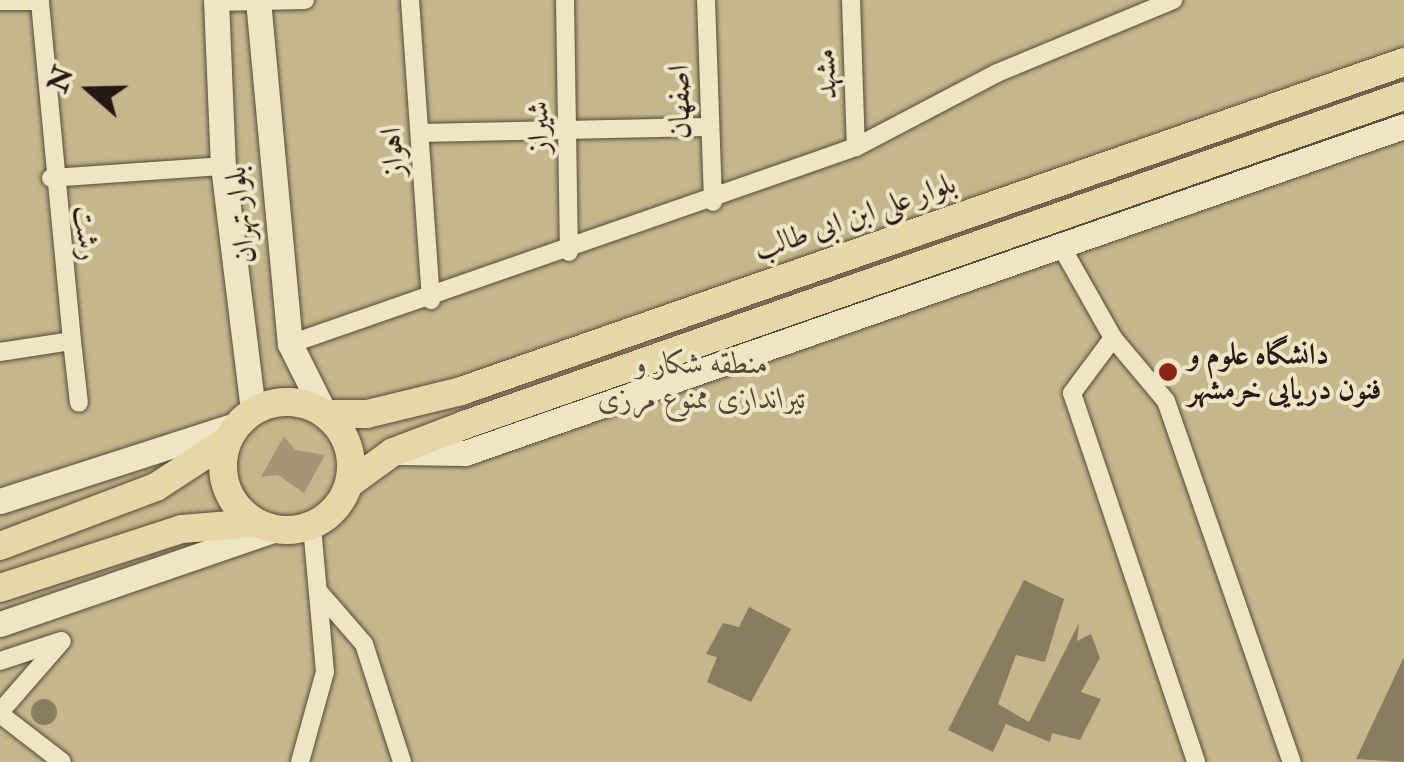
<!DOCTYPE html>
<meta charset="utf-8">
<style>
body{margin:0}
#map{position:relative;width:1404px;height:762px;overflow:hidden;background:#e5d7a6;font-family:"IM FELL Double Pica",Amiri,serif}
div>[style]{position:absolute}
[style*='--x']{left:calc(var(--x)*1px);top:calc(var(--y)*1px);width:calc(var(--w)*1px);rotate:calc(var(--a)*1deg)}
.green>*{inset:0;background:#c4b78d;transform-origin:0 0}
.water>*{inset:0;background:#a49674}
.building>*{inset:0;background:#897c5f}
.round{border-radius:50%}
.roads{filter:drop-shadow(0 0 2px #554838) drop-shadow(0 0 2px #554838)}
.street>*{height:18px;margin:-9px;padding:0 9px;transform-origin:9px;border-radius:9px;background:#eee5c5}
.secondary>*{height:25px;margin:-12.5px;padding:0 12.5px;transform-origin:12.5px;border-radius:12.5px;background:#eee5c5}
.primary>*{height:28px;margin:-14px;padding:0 14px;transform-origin:14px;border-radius:14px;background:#e5d7a6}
.primary>.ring{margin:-14px;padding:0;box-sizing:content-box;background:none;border:28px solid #e5d7a6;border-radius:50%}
.dots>*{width:28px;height:28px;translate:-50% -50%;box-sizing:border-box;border:5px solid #eee5c5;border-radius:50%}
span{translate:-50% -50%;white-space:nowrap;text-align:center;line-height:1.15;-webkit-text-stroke:8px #eee5c5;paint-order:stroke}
.street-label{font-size:30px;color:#251913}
.poi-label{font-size:30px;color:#251913;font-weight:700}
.left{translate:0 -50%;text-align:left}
.park-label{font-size:30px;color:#554838;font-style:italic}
.north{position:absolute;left:40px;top:40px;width:100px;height:100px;-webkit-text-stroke:8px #eee5c5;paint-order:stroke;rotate:290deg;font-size:28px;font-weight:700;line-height:40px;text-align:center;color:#251913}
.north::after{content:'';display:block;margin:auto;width:35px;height:45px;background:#251913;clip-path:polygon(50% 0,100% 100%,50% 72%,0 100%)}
</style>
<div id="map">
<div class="green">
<i style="left:0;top:0;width:1404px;height:762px"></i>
</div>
<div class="water">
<i style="clip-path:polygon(284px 436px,295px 450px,325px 455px,304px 493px,278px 475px,261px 477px)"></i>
</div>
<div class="building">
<i style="clip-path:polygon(1024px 580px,1064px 599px,1045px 662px,1016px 655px,998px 704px,1029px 722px,1079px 623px,1077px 641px,1091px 634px,1100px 658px,1081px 692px,1101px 699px,1080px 740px,1052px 733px,1050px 742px,1006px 724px,993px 752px,948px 730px)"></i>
<i style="clip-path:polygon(749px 607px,791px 629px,751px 702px,707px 682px,717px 657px,706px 654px,723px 623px,739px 627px)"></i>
<i style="clip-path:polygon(1404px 657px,1404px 762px,1356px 759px)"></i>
<i class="round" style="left:31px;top:699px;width:26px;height:26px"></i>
</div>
<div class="roads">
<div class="street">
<i style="--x:410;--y:0;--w:301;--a:86"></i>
<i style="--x:565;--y:0;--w:252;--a:89.1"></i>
<i style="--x:706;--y:0;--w:202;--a:88"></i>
<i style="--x:851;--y:0;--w:147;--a:88.1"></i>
<i style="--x:0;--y:1;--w:40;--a:0"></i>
<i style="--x:216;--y:2;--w:89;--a:-1.3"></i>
<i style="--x:420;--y:133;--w:286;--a:-1.2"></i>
<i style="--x:51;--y:178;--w:172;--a:-4"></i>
<i style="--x:1061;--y:246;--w:106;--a:60.5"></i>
<i style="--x:1113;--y:338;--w:82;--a:49.9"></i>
<i style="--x:1166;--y:401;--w:382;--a:70.8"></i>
<i style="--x:1113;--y:338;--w:69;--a:126.7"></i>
<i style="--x:1072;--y:393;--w:389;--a:71.4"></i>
<i style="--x:72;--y:341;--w:62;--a:83.6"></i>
<i style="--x:290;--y:344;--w:599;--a:-19.19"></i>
<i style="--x:856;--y:147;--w:159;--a:-27.7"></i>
<i style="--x:997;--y:73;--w:191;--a:-22.5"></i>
<i style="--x:0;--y:352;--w:73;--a:-8.7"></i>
<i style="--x:72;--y:341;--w:342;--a:-95.4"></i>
<i style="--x:318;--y:591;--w:70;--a:49"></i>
<i style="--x:364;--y:644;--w:124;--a:72.1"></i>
<i style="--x:0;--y:661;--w:64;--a:-18.2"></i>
<i style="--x:0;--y:712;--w:94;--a:-48.9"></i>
<i style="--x:0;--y:714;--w:78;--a:37.7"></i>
<i style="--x:300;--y:762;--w:93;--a:-74.5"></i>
<i style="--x:325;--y:672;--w:146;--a:-95.1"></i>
</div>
<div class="secondary">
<i style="--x:216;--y:0;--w:166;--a:87.6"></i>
<i style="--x:223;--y:166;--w:247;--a:83"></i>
<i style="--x:258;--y:0;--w:345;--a:84.7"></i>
<i style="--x:290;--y:344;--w:78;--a:63.4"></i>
<i style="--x:398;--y:452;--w:67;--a:0.9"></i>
<i style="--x:465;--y:453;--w:994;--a:-19.2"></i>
<i style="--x:0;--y:501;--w:251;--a:-17.9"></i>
<i style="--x:0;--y:624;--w:289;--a:-19"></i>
</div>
<div class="primary">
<i class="ring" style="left:223px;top:402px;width:100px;height:100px"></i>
<i style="--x:325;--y:414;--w:42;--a:0"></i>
<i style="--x:367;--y:414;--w:97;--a:-13.7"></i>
<i style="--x:461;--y:391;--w:999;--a:-19.23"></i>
<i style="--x:349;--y:484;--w:54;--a:-36"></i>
<i style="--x:393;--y:452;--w:76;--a:-20.8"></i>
<i style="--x:464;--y:425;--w:996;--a:-19.29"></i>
<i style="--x:0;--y:546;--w:167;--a:-20.7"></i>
<i style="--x:156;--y:487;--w:86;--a:-33.1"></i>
<i style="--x:0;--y:588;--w:191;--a:-18"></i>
<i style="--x:182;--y:529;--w:73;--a:-4.7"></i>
</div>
</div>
<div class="dots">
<i style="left:1168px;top:372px;background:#8f2418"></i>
</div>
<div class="street-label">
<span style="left:826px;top:74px;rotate:-92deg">مشهد</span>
<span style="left:680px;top:102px;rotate:-91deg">اصفهان</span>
<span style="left:539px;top:127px;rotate:-91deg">شیراز</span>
<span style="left:393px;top:152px;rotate:-94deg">اهواز</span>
<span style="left:241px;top:215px;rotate:-96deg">بلوار تهران</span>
<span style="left:855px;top:217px;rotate:-19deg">بلوار علی ابن ابی طالب</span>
<span style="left:86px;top:233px;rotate:83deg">رشت</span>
</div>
<div class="poi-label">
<span class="left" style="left:1188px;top:372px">دانشگاه علوم و<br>فنون دریایی خرمشهر</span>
</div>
<div class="park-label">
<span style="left:702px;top:381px">منطقه شکار و<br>تیراندازی ممنوع مرزی</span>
</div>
<div class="north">N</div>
</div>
